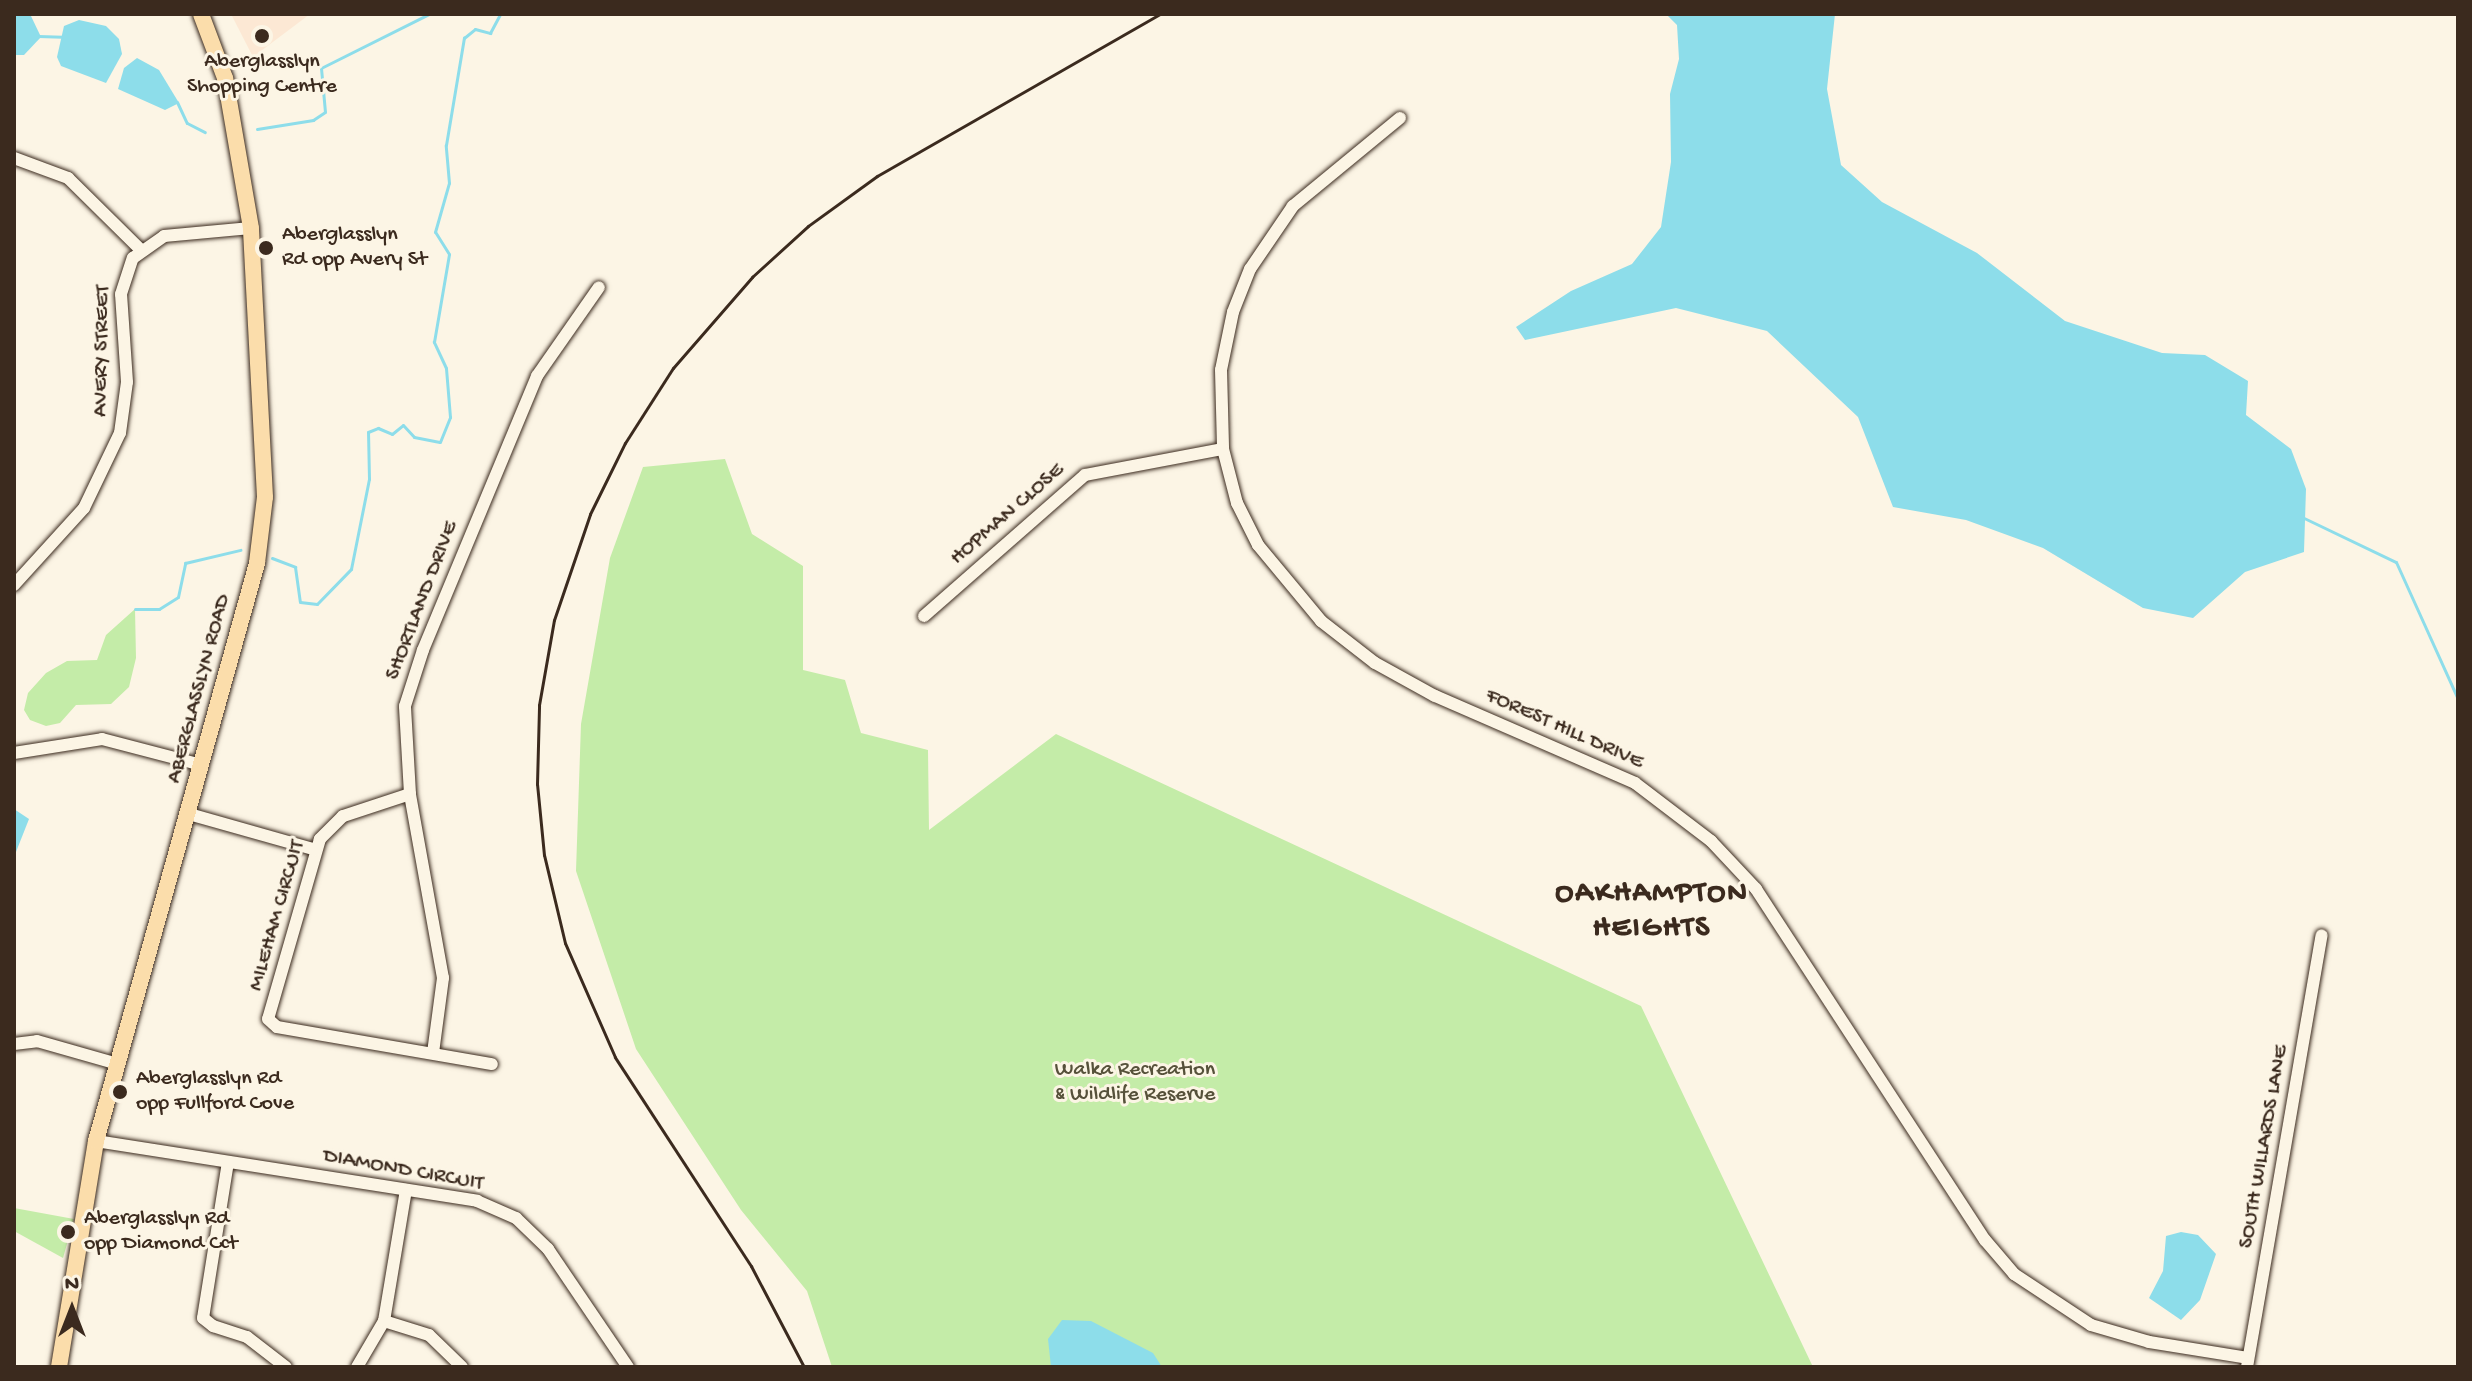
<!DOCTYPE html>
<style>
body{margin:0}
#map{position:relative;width:2472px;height:1381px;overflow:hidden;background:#fcf5e5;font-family:"Gochi Hand",sans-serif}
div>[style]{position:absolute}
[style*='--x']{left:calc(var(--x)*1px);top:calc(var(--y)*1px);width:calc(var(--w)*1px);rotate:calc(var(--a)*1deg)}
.built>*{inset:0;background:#fce8d4}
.green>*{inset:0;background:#c4eca8}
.water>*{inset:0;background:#8dddea}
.stream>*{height:3px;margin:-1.5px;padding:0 1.5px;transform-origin:1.5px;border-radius:1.5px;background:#8dddea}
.roads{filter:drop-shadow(0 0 2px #3b2a1e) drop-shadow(0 0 2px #3b2a1e)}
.minor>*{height:12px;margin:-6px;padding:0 6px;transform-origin:6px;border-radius:6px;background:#fcf5e5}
.major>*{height:16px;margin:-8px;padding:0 8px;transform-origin:8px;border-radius:8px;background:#fbddab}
.rail>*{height:3px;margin:-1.5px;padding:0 1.5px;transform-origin:1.5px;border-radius:1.5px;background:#3b2a1e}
.dots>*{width:22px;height:22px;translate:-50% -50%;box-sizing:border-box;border:4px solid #fcf5e5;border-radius:50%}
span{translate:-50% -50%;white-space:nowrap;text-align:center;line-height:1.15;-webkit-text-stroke:6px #fcf5e5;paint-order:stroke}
.poi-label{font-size:22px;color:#3b2a1e}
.left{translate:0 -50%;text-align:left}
.street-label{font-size:22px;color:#3b2a1e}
.park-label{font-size:22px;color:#56513a}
.district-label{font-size:30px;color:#3b2a1e;font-weight:700;letter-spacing:2px}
.frame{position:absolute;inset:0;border:16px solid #3b2a1e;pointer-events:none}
.north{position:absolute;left:32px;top:1269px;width:80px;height:80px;-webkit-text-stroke:6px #fcf5e5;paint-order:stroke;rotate:0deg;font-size:22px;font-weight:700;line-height:32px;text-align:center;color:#3b2a1e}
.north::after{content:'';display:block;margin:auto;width:28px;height:36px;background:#3b2a1e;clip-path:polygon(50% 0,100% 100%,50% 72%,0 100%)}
</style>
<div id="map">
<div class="built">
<i style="clip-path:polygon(231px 14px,310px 14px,253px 57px)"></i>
</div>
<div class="green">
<i style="clip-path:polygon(725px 459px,752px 534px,803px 566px,803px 670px,845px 680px,861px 733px,928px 750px,929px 830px,1056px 734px,1641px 1006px,1813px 1367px,832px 1367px,807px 1291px,741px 1210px,636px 1049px,576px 871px,581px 724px,610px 558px,643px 467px)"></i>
<i style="clip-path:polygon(135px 609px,136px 658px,129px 687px,111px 704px,76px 705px,60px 723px,46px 726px,30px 720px,24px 710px,28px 693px,46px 673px,67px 661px,97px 660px,106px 635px)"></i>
<i style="clip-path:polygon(14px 1208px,74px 1219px,63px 1258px,14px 1231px)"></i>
</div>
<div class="water">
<i style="clip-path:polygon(14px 14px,30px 14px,41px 37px,24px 55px,14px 55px)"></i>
<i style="clip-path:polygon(1666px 14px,1835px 14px,1827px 89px,1841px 165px,1882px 202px,1977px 253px,2065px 321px,2162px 353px,2205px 355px,2248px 381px,2246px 415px,2291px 449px,2306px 489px,2304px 552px,2245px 572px,2193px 618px,2143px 608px,2043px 548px,1966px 520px,1893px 507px,1858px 417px,1767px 331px,1676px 308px,1525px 340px,1516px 327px,1571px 291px,1632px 264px,1661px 227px,1671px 162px,1670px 94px,1679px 59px,1677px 25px)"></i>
<i style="clip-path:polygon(79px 20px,106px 26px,119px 39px,122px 54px,106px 83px,61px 66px,57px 57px,64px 26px)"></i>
<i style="clip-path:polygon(137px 58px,159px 70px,179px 103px,165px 110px,118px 89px,124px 68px)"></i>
<i style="clip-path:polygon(14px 809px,29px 819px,14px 857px)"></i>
<i style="clip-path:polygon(2181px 1232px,2198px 1235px,2216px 1254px,2200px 1300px,2181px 1320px,2149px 1298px,2163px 1271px,2166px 1236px)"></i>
<i style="clip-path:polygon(1062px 1320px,1091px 1321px,1153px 1353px,1162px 1367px,1051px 1367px,1048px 1339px)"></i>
</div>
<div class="stream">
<i style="--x:38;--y:36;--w:24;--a:2"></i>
<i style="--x:177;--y:102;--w:23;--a:65"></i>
<i style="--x:187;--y:123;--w:20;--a:27"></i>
<i style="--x:257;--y:129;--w:57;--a:-9.1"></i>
<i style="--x:313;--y:120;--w:14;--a:-34"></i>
<i style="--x:325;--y:112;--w:44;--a:-95.2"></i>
<i style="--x:321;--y:68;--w:121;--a:-26.6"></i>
<i style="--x:2304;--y:518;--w:102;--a:25.6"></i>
<i style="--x:2396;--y:562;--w:150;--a:65.7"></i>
<i style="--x:272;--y:558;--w:25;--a:21"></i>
<i style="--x:295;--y:567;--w:35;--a:82"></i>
<i style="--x:300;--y:602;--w:17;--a:7"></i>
<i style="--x:317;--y:604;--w:49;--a:-45.8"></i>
<i style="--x:351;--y:569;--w:92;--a:-78.7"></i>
<i style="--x:369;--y:479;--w:47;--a:-91.2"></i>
<i style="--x:368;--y:432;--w:11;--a:-22"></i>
<i style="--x:378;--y:428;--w:15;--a:23"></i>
<i style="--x:392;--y:434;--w:14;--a:-39"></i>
<i style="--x:403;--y:425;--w:16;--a:47"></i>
<i style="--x:414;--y:437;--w:26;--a:11"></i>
<i style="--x:440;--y:442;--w:27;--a:-68"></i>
<i style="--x:450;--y:417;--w:49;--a:-94.7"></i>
<i style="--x:446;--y:368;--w:29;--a:-115"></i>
<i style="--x:434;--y:342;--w:89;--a:-80.3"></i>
<i style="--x:449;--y:254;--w:26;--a:-122"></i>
<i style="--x:435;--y:232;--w:51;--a:-74.1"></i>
<i style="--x:449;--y:183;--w:38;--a:-95"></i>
<i style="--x:446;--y:145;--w:109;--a:-80.5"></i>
<i style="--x:464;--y:38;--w:14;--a:-39"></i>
<i style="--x:475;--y:29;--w:16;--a:15"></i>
<i style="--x:490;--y:33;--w:21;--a:-62"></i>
<i style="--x:135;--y:609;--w:24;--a:0"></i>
<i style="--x:159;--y:609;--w:22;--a:-32"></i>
<i style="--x:178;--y:597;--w:35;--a:-78"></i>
<i style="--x:185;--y:563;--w:57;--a:-13.3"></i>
</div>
<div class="roads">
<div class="minor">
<i style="--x:1400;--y:118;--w:139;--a:140.6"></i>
<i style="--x:1293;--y:206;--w:76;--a:124.3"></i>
<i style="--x:1250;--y:269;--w:46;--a:111.6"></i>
<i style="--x:1233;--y:312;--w:59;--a:101.7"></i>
<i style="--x:1221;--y:370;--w:79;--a:88.5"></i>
<i style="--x:1223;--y:449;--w:56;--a:75.5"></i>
<i style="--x:1237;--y:503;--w:47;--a:63.4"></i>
<i style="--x:1258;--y:545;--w:99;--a:50.3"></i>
<i style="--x:1321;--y:621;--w:68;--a:37.9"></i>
<i style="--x:1375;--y:663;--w:68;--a:28.8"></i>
<i style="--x:1435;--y:696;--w:218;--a:23.5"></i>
<i style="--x:1635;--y:783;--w:96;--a:37.3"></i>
<i style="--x:1711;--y:841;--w:66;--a:46.8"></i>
<i style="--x:1756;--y:889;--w:419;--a:56.9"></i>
<i style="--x:1985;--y:1240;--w:45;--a:49.5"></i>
<i style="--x:2014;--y:1274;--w:92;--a:33.5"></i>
<i style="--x:2091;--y:1325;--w:60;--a:16.3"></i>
<i style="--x:2149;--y:1342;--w:100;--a:9.2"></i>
<i style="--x:14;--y:158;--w:58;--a:20.3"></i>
<i style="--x:68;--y:178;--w:101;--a:44.6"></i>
<i style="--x:14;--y:585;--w:104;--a:-47.7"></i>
<i style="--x:84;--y:508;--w:83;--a:-64.4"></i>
<i style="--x:120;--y:433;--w:51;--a:-82.2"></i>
<i style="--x:127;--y:382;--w:88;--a:-93.9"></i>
<i style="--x:121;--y:294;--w:38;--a:-72"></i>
<i style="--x:133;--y:258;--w:38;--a:-35"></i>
<i style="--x:164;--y:236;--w:87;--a:-5.3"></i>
<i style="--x:924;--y:616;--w:214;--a:-41.2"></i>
<i style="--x:1085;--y:475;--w:140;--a:-10.7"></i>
<i style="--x:14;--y:753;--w:89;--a:-9"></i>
<i style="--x:102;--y:739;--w:103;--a:14.6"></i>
<i style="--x:410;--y:794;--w:71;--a:161.8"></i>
<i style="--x:343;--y:816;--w:33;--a:135"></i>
<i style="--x:320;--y:839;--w:187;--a:106.1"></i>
<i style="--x:268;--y:1019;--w:12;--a:42"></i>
<i style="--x:277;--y:1027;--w:218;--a:9.8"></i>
<i style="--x:189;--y:814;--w:132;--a:15.8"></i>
<i style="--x:14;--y:1044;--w:23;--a:-7"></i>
<i style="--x:37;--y:1041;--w:84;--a:15.9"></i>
<i style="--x:433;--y:1053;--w:76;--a:-82.4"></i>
<i style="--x:443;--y:978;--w:187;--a:-100.2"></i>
<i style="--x:410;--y:794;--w:88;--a:-93.3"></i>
<i style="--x:405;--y:706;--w:59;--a:-72.2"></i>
<i style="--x:423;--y:650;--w:297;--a:-67.4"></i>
<i style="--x:537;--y:376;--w:108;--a:-55.1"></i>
<i style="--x:96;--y:1141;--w:386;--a:8.9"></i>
<i style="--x:477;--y:1201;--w:43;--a:23.6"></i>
<i style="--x:516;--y:1218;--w:45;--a:44.1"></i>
<i style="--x:548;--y:1249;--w:143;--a:55.9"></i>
<i style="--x:228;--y:1162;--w:158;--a:99.1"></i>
<i style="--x:203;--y:1318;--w:13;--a:39"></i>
<i style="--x:213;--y:1326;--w:36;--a:18"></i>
<i style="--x:247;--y:1337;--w:49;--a:37.6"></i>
<i style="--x:384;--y:1321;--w:47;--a:17.3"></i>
<i style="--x:429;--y:1335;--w:46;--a:44.1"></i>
<i style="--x:357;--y:1367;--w:53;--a:-59.6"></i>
<i style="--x:384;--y:1321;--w:133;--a:-80.5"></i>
<i style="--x:2247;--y:1367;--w:438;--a:-80.2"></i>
</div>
<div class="major">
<i style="--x:59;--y:1367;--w:229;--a:-80.7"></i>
<i style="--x:96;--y:1141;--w:600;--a:-74.43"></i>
<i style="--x:257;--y:563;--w:66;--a:-83.1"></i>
<i style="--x:265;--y:497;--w:269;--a:-93"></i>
<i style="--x:251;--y:228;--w:152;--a:-99.8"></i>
<i style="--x:225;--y:78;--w:68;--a:-110.6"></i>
</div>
</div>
<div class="rail">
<i style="--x:804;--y:1367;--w:114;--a:-117.7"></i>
<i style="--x:751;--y:1266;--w:249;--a:-123.1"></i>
<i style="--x:615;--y:1057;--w:124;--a:-113.7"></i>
<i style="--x:565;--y:943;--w:90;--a:-103.4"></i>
<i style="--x:544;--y:855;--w:71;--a:-95.6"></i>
<i style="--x:537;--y:784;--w:79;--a:-88.5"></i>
<i style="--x:539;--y:705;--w:86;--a:-80"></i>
<i style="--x:554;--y:620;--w:112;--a:-71.2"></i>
<i style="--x:590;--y:514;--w:79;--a:-63.8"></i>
<i style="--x:625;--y:443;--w:89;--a:-57.4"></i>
<i style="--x:673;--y:368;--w:121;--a:-49"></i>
<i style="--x:752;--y:277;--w:76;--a:-42.3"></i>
<i style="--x:808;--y:226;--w:85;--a:-35.9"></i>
<i style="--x:877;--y:176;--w:326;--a:-29.8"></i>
</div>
<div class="dots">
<i style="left:262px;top:36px;background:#3b2a1e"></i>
<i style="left:266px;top:248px;background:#3b2a1e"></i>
<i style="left:120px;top:1092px;background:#3b2a1e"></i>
<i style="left:68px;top:1232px;background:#3b2a1e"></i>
</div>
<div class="poi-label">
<span style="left:262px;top:75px">Aberglasslyn<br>Shopping Centre</span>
<span class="left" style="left:282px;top:248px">Aberglasslyn<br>Rd opp Avery St</span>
<span class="left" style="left:136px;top:1092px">Aberglasslyn Rd<br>opp Fullford Cove</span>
<span class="left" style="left:84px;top:1232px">Aberglasslyn Rd<br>opp Diamond Cct</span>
</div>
<div class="street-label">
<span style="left:103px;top:351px;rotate:-89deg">AVERY STREET</span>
<span style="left:1008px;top:515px;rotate:-41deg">HOPMAN CLOSE</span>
<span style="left:423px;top:601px;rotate:-69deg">SHORTLAND DRIVE</span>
<span style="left:200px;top:689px;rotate:-75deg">ABERGLASSLYN ROAD</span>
<span style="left:1564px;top:730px;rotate:24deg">FOREST HILL DRIVE</span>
<span style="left:278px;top:916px;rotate:-74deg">MILEHAM CIRCUIT</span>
<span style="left:2265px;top:1147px;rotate:-80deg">SOUTH WILLARDS LANE</span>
<span style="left:403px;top:1171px;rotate:10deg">DIAMOND CIRCUIT</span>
</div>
<div class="park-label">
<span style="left:1135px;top:1083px">Walka Recreation<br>&amp; Wildlife Reserve</span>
</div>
<div class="district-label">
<span style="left:1652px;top:912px">OAKHAMPTON<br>HEIGHTS</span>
</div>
<div class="frame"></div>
<div class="north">N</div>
</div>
